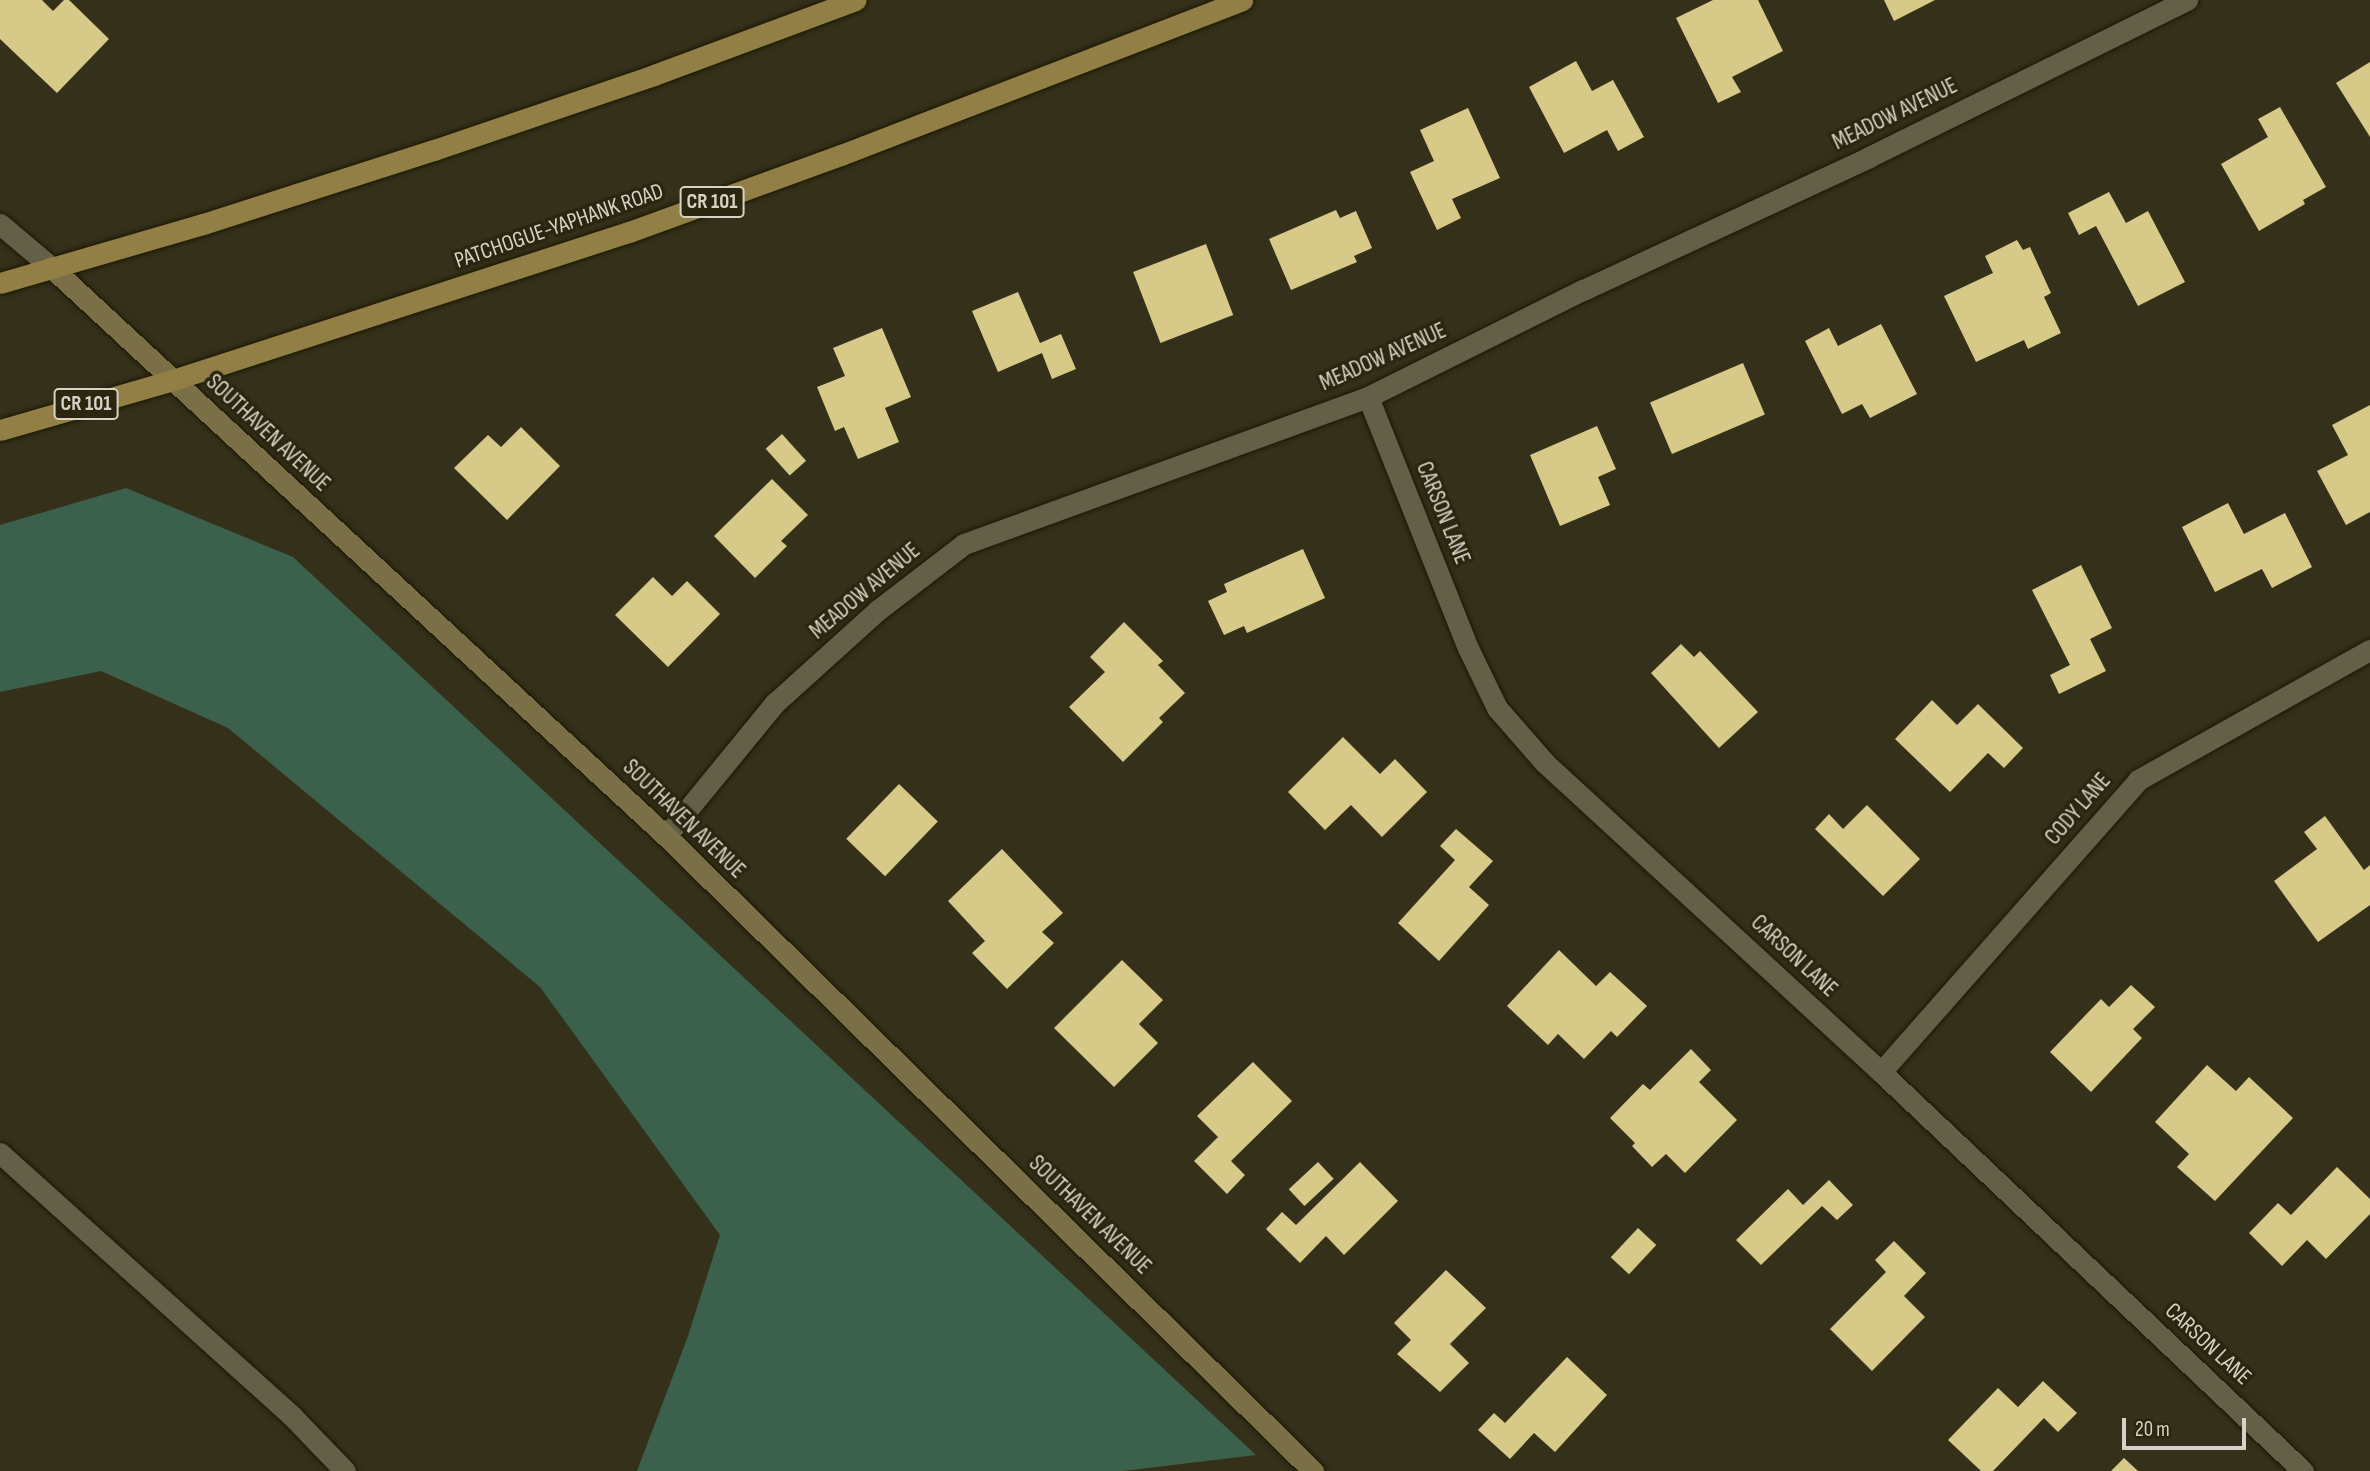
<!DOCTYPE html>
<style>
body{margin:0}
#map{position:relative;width:2370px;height:1471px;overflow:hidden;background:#35301a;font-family:"Sofia Sans Condensed",sans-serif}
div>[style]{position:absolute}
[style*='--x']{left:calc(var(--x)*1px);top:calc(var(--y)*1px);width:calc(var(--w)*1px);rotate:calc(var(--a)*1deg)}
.green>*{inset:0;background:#3b614c}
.building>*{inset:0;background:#d7ca89;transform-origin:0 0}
.roads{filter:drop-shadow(0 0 2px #1c1803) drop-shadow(0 0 2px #1c1803)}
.lane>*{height:21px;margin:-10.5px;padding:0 10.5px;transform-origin:10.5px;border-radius:10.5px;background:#645f47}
.street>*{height:21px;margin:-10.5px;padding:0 10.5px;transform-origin:10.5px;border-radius:10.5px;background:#645f47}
.secondary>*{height:21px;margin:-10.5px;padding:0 10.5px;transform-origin:10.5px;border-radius:10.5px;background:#7a6f46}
.primary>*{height:21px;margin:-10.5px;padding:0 10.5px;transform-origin:10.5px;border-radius:10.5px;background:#917f45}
span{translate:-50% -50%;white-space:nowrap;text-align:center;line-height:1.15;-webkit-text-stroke:7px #2b2610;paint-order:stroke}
.shield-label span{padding:2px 5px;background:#2b2610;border:2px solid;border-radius:5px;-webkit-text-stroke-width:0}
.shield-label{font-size:21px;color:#d6d3c6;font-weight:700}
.street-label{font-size:23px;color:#d6d3c6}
.scale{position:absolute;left:2122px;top:1418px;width:124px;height:32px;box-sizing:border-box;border:4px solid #d6d3c6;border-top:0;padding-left:9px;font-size:21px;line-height:24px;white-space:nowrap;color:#d6d3c6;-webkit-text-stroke:5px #2b2610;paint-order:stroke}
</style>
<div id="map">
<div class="green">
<i style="clip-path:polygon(126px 488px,293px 557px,1256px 1455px,1123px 1471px,637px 1471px,688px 1336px,720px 1235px,540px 987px,228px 728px,101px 671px,0 692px,0 525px)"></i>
</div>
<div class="building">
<i style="clip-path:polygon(0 0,42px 0,53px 11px,64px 0,69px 0,109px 39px,57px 93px,0 39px)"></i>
<i style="clip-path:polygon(1713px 0,1758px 0,1783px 51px,1732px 77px,1741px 92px,1718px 103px,1676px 18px)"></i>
<i style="clip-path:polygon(1884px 0,1935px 0,1894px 21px)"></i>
<i style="clip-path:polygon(1576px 61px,1592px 91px,1613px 80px,1644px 137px,1618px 151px,1607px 130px,1564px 153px,1529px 87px)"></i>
<i style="clip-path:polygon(2370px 62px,2370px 137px,2336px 83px)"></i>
<i style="clip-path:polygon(2280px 107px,2326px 187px,2303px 200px,2305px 204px,2259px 231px,2221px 164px,2268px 137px,2258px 119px)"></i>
<i style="clip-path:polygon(1468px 108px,1500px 178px,1452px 199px,1461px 218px,1437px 230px,1410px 172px,1434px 161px,1420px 130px)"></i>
<i style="clip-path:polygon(2109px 192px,2126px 223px,2148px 211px,2185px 282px,2138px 306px,2096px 226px,2079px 235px,2068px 213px)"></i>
<i style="clip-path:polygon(1336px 210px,1340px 218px,1356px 211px,1372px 248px,1354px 256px,1357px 262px,1291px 290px,1269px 239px)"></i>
<i style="clip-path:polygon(2017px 240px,2023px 250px,2030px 247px,2051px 293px,2044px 297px,2061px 333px,2028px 349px,2024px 340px,1976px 362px,1944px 296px,1993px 273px,1985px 256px)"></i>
<i style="left:1206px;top:244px;width:76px;height:78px;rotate:69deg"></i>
<i style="clip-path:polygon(1018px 292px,1040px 343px,1061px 334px,1076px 369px,1052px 379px,1042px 353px,998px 372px,972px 311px)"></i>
<i style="clip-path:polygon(1881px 324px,1917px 394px,1870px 418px,1862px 404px,1842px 414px,1805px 341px,1829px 328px,1838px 346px)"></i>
<i style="clip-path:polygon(882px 328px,911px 397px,885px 408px,899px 442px,858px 459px,844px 427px,835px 431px,817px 387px,845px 376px,833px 348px)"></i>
<i style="left:1743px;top:363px;width:56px;height:101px;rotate:67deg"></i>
<i style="clip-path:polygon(2370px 405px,2370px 512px,2346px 525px,2317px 471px,2348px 455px,2332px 425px)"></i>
<i style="clip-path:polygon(1597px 426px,1616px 469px,1598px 477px,1610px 505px,1560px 526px,1530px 455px)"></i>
<i style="clip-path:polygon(521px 427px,560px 466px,507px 520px,454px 468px,488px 435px,501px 447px)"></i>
<i style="left:782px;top:434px;width:36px;height:22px;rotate:48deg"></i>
<i style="clip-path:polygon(772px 479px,808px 515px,781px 541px,787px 546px,755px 578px,714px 536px)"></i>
<i style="clip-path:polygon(2228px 503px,2244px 534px,2285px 513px,2312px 567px,2272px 588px,2262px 569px,2215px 592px,2182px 527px)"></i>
<i style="clip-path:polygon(1303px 549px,1325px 598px,1247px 633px,1244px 626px,1224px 635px,1208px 601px,1227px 592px,1224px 584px)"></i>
<i style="clip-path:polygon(2081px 565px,2112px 628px,2090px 639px,2106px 671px,2059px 694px,2050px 675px,2070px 665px,2032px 590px)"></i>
<i style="clip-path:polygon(653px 577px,672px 596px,687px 581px,720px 614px,668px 667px,615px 615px)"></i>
<i style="clip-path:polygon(1124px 622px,1163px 661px,1158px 665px,1185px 693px,1159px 718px,1163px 722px,1123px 762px,1069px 707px,1105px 672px,1090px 657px)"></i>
<i style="clip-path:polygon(1681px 644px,1694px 657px,1700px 651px,1758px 712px,1719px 748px,1651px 673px)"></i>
<i style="clip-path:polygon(1932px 700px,1957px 725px,1978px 704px,2023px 748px,2004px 768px,1988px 753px,1950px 792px,1895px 739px)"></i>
<i style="clip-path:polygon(1343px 737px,1380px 774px,1395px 759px,1427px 792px,1382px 837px,1351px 805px,1325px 830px,1288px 792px)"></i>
<i style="left:899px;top:784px;width:54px;height:76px;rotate:44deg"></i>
<i style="clip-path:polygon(1867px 805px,1920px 859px,1883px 896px,1815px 829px,1829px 814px,1843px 829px)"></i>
<i style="clip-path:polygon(2325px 816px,2364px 870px,2370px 865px,2370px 905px,2318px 942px,2274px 881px,2317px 849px,2304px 832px)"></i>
<i style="clip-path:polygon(1456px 829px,1493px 861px,1469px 887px,1489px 905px,1439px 961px,1398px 923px,1455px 860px,1440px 846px)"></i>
<i style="clip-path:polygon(1002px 849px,1063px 913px,1042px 932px,1054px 943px,1007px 989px,972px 953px,985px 941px,948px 901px)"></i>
<i style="clip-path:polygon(1559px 950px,1596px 986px,1610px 972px,1647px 1006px,1617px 1037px,1611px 1031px,1584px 1059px,1558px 1034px,1548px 1045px,1507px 1006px)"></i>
<i style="clip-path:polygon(1122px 960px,1163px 1000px,1139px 1024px,1158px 1043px,1114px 1087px,1054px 1028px)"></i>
<i style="clip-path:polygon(2131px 985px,2155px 1007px,2133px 1029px,2142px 1038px,2091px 1092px,2050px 1052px,2101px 999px,2109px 1007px)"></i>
<i style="clip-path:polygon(1691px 1049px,1711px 1070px,1699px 1082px,1737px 1120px,1685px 1173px,1666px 1154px,1652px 1167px,1632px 1146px,1635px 1143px,1610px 1118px,1643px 1084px,1650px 1090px)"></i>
<i style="clip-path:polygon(1253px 1062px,1292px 1101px,1231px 1161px,1245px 1175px,1227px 1194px,1194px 1161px,1218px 1137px,1197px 1116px)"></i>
<i style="clip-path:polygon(2207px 1065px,2236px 1091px,2249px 1077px,2293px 1118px,2215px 1201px,2177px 1167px,2189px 1154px,2155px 1122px)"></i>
<i style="left:1318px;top:1162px;width:23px;height:40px;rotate:47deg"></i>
<i style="clip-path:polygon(1360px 1162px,1398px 1201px,1344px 1255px,1326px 1236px,1300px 1263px,1266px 1229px,1282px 1212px,1296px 1225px)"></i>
<i style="clip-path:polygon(2337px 1167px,2370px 1199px,2370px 1214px,2326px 1259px,2307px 1240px,2282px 1266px,2249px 1233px,2278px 1203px,2291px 1215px)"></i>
<i style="clip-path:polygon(1829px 1180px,1853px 1205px,1837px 1220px,1822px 1206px,1761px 1265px,1736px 1240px,1788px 1189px,1803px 1205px)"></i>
<i style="left:1638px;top:1228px;width:25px;height:40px;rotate:43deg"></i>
<i style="clip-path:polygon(1894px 1241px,1926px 1273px,1904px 1296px,1925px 1317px,1872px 1371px,1830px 1329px,1886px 1272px,1875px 1260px)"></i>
<i style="clip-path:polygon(1446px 1270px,1486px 1308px,1450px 1344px,1469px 1363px,1440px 1392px,1397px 1354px,1411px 1340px,1394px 1323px)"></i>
<i style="clip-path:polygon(1567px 1357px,1607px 1395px,1555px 1452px,1534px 1433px,1510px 1459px,1478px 1430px,1494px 1413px,1505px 1423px)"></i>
<i style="clip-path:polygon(2043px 1381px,2077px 1413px,2058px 1432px,2044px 1418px,1993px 1471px,1981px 1471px,1948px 1440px,1998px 1388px,2018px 1407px)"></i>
<i style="clip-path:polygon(2124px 1458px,2138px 1471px,2111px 1471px)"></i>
</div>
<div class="roads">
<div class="lane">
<i style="--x:0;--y:1153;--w:394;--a:42"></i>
<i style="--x:293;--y:1417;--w:75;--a:46.1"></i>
</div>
<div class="street">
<i style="--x:0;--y:224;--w:67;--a:40.1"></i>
<i style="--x:1368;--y:397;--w:270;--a:68.3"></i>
<i style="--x:1468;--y:648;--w:67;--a:64.2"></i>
<i style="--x:1497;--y:708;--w:73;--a:48.9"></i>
<i style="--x:1545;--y:763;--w:456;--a:42.6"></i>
<i style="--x:1881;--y:1072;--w:581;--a:43.4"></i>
<i style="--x:666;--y:836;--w:172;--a:-50.7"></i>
<i style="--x:775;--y:703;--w:139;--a:-42.1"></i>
<i style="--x:878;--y:610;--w:108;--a:-37.5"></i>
<i style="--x:964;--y:544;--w:430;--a:-20"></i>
<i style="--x:1368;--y:397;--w:240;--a:-26.5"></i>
<i style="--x:1583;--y:290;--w:315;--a:-24.9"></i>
<i style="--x:1869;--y:157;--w:355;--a:-26.3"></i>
<i style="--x:1881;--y:1072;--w:389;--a:-48.6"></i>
<i style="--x:2138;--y:780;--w:266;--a:-29.3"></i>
</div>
<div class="secondary">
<i style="--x:51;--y:267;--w:838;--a:42.78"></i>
<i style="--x:666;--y:836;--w:907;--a:44.46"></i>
</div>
<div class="primary">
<i style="--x:0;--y:283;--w:211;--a:-16.2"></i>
<i style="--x:203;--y:224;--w:243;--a:-17.8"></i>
<i style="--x:434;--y:150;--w:232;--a:-18.8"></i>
<i style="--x:654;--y:75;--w:215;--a:-20.4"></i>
<i style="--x:0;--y:430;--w:180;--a:-16.1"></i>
<i style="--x:173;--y:380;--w:479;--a:-18"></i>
<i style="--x:629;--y:232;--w:226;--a:-20"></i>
<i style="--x:841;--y:155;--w:430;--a:-21.1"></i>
</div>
</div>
<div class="shield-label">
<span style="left:712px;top:202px">CR 101</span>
<span style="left:86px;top:404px">CR 101</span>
</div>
<div class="street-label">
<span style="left:1895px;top:114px;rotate:-26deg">MEADOW AVENUE</span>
<span style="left:559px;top:226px;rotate:-19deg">PATCHOGUE-YAPHANK ROAD</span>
<span style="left:1383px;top:357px;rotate:-24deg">MEADOW AVENUE</span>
<span style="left:268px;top:433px;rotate:43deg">SOUTHAVEN AVENUE</span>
<span style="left:1443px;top:513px;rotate:68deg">CARSON LANE</span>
<span style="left:865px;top:591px;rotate:-40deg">MEADOW AVENUE</span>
<span style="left:2078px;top:809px;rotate:-49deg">CODY LANE</span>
<span style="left:684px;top:819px;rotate:44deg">SOUTHAVEN AVENUE</span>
<span style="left:1794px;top:956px;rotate:43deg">CARSON LANE</span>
<span style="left:1090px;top:1215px;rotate:44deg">SOUTHAVEN AVENUE</span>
<span style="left:2208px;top:1344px;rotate:43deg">CARSON LANE</span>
</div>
<div class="scale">20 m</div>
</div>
